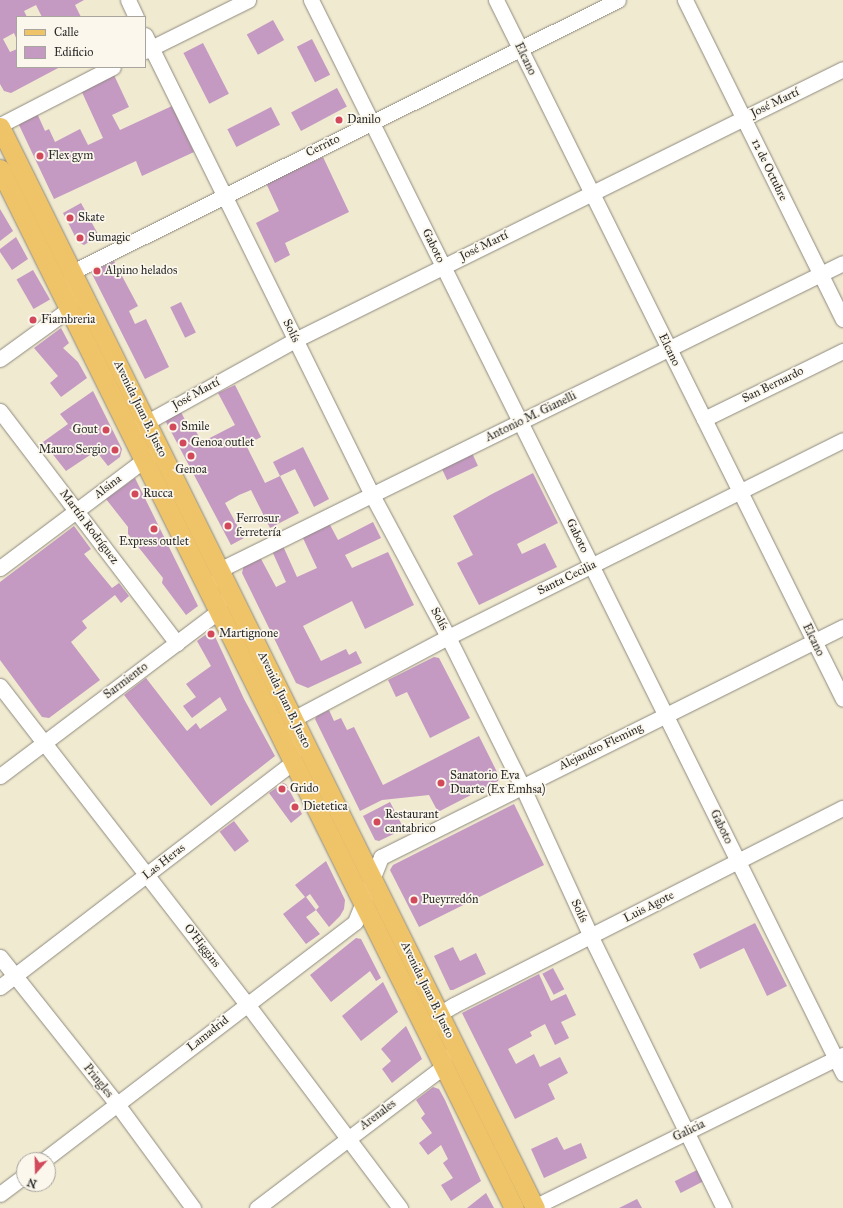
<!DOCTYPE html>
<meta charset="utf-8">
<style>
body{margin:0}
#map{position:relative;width:843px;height:1208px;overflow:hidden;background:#f0ead1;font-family:"IM FELL Great Primer",serif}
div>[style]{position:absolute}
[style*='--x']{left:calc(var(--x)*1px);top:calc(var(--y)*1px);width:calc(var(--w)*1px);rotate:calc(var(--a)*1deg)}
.building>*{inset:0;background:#c499c2;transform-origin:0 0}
.roads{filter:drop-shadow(0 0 1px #8e8a7e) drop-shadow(0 0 1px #8e8a7e)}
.minor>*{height:15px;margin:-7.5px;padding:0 7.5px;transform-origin:7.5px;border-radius:7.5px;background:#fff}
.major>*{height:19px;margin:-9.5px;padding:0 9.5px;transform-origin:9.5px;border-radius:9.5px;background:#efc469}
.dots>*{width:11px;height:11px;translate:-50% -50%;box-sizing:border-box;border:2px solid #fbf7ec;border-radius:50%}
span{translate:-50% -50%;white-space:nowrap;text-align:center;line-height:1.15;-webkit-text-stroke:3.5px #fbf7ec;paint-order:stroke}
.street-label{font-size:12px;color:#2b2b2b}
.poi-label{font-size:12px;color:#2b2b2b}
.left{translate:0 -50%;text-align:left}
.right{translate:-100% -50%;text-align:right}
.legend{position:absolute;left:16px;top:16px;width:130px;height:52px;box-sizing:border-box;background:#fbf7ec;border:1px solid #a8a59f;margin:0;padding:5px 7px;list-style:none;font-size:12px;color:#2b2b2b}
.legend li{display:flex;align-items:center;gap:8px;height:20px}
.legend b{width:20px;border:1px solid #a8a59f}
.north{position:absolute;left:16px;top:1152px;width:40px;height:40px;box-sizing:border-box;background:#fbf7ec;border:1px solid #a8a59f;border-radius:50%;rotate:200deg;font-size:11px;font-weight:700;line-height:16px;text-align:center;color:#2b2b2b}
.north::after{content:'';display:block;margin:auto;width:14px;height:18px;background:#d1495b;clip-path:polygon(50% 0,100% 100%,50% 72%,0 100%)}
</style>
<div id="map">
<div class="building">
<i style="clip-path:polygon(0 0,84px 0,75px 5px,81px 17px,42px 17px,36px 5px,24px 11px,27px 17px,17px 17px,17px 40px,14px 33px,3px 39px,10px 52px,17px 49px,17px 67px,60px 67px,11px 93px,4px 91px,0 84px)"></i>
<i style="left:273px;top:20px;width:23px;height:30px;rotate:61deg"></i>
<i style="left:312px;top:39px;width:40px;height:17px;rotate:63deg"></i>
<i style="left:203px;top:43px;width:57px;height:22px;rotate:63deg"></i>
<i style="clip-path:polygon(114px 75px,129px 107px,112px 115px,120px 130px,172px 106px,194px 152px,142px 176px,136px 161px,54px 199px,19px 125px,22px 118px,36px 111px,45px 131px,49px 129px,55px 142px,80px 129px,88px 145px,103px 138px,81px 90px)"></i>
<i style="left:337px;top:88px;width:21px;height:52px;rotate:62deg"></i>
<i style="left:271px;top:107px;width:20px;height:49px;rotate:63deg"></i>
<i style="clip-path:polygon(323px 157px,349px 212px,285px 243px,290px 255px,275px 263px,256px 223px,279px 211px,266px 183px)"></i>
<i style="clip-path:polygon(81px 203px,99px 236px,84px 245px,78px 242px,63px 213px)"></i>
<i style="clip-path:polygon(0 209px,13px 231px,0 241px)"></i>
<i style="clip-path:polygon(16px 237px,28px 259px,12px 270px,0 252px,0 249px)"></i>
<i style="clip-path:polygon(114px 261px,138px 306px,129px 311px,135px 324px,146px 319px,169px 367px,145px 379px,91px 272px)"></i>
<i style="left:33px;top:270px;width:34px;height:19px;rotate:60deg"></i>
<i style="left:181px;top:302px;width:34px;height:12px;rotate:64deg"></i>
<i style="clip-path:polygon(61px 328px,69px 343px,63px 348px,78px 362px,87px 378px,61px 397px,50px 383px,58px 376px,34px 348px)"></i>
<i style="clip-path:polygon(235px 385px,261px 437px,246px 445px,265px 483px,280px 476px,299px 513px,270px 528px,251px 490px,239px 495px,225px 503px,244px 538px,231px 545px,166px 422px,168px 418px,181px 412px,190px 430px,194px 428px,202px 442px,235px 425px,218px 393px)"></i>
<i style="clip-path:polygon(93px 391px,122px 449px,120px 457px,108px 466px,96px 451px,66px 471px,43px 442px,68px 424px,60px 414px)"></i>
<i style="clip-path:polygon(303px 447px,329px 499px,314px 507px,295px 469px,280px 476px,273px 462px)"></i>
<i style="left:472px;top:453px;width:14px;height:34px;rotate:65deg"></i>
<i style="clip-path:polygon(533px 473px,558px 523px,517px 544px,522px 554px,545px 543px,557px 567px,479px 605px,457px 563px,473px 555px,453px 516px,492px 494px)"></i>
<i style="clip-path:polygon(135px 478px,198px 606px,186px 615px,162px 583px,163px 578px,128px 534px,128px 527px,106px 499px)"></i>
<i style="clip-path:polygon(373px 522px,381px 538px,345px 555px,352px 568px,388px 552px,414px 605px,365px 629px,352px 601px,303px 626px,321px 661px,346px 649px,349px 655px,356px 651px,362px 663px,308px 688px,296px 683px,242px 573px,244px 565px,260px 557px,276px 587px,286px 582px,272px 551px,283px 546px,297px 577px,317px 568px,302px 536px,329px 523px,338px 540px)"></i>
<i style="clip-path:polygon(74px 526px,91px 549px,84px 554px,112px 588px,119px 583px,129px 596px,121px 603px,115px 595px,82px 621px,87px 628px,71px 642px,100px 680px,49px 718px,42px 717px,0 660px,0 582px)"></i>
<i style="clip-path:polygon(212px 630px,244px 699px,275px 756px,211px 806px,124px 695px,146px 678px,187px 731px,196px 723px,200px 729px,227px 710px,220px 697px,192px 718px,183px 706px,196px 697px,186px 684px,211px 666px,197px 641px)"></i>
<i style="clip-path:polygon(434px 657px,439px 658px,470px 718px,430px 738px,407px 692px,396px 697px,388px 680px)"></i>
<i style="clip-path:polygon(329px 710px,334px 721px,341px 718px,347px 730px,354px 727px,383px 785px,479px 736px,499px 776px,498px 781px,438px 812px,429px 795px,382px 800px,360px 811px,315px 719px,317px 716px)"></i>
<i style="clip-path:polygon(283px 783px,286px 784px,302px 814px,291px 823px,269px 793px)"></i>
<i style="clip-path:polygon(390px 802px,404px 829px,379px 841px,375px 840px,363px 816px)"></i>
<i style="clip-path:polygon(514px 804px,544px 865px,419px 927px,390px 870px,393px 865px)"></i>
<i style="left:234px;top:821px;width:25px;height:18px;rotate:53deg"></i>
<i style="clip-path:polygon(326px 861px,345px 900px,344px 909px,340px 916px,329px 927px,316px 910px,319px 907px,310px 894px,306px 897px,316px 910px,306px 917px,320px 934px,306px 944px,283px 914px,305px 897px,295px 885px)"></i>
<i style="clip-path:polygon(755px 923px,787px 986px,767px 996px,744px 948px,700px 969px,693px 954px)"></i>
<i style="clip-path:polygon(356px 938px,361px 939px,381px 978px,376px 981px,370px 971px,331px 1002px,310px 975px)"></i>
<i style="clip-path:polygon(453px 947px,460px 961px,476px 953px,486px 974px,453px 990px,450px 990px,434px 956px)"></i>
<i style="left:553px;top:968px;width:24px;height:12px;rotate:62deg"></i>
<i style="clip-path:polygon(539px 974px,551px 1001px,566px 994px,576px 1015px,561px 1022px,569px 1038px,555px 1045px,545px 1024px,530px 1032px,532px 1036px,508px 1049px,516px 1064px,534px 1054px,540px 1067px,560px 1057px,568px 1073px,548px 1084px,555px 1099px,515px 1119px,462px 1013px)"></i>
<i style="clip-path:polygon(383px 982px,398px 1012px,361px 1041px,342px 1016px)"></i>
<i style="clip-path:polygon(406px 1026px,422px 1059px,392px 1083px,382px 1069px,391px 1061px,381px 1049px)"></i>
<i style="clip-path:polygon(433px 1087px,439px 1089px,445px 1100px,481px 1181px,451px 1201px,441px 1185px,453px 1178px,443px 1163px,448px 1159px,441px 1145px,428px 1155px,419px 1143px,432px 1133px,421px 1118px,425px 1114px,416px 1100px)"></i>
<i style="clip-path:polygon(557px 1137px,564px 1150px,581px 1143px,587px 1158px,544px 1178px,531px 1149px)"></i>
<i style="left:697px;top:1170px;width:13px;height:25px;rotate:63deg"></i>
<i style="clip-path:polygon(486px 1193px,494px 1208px,467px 1208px)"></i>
<i style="clip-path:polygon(637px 1199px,642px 1208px,619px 1208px)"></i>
</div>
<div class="roads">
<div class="minor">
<i style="--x:128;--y:0;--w:19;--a:65"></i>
<i style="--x:311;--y:0;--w:1198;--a:63.63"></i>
<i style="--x:496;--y:0;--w:780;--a:63.6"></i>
<i style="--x:685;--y:0;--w:356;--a:63.7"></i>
<i style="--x:145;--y:35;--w:513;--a:63.73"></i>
<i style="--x:372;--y:495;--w:161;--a:61.8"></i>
<i style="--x:448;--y:637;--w:166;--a:63.6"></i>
<i style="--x:522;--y:786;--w:166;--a:65.4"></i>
<i style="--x:591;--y:937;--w:302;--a:63.9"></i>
<i style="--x:145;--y:51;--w:115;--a:-26.3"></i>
<i style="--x:0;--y:125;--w:127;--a:-27.2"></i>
<i style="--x:0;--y:359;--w:85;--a:-35.9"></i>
<i style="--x:69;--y:309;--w:37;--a:-85"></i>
<i style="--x:72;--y:272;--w:610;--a:-26.48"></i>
<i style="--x:0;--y:411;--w:292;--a:52.7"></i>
<i style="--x:704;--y:419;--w:155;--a:-26.1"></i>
<i style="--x:138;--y:427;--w:179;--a:-29"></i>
<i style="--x:295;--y:340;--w:611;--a:-26.31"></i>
<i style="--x:0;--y:568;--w:180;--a:-36.9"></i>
<i style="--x:144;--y:460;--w:10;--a:-29"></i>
<i style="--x:219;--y:579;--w:9;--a:-90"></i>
<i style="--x:219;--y:570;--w:695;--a:-26.2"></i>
<i style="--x:0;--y:686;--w:403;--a:52.2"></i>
<i style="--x:247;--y:1004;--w:255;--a:53.1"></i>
<i style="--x:0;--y:776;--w:274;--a:-37"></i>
<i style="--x:219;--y:611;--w:10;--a:-90"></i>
<i style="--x:0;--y:957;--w:188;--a:51.5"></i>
<i style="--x:117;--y:1104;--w:129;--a:53.8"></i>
<i style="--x:0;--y:987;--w:369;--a:-37.5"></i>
<i style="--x:293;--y:762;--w:43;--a:-90"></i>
<i style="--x:293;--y:719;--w:175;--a:-27.9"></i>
<i style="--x:448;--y:637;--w:441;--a:-26.5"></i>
<i style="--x:440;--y:1024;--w:10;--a:-96"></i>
<i style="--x:439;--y:1014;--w:17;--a:-31"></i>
<i style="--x:454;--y:1005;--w:436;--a:-26.9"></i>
<i style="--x:44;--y:1160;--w:392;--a:-37.4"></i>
<i style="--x:355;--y:922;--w:70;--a:-68.2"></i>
<i style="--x:381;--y:857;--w:516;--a:-26.47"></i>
<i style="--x:0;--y:1194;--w:30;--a:-37"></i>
<i style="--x:257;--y:1208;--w:235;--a:-37.2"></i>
<i style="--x:444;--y:1066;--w:10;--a:-96"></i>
<i style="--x:532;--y:1208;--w:347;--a:-26.2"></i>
</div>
<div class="major">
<i style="--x:0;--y:127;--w:1206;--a:63.67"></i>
<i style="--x:0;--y:169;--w:1159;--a:63.68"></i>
</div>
</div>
<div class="dots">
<i style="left:339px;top:120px;background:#d1495b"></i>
<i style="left:40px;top:156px;background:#d1495b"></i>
<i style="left:70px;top:218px;background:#d1495b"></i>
<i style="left:80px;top:238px;background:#d1495b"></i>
<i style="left:97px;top:271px;background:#d1495b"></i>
<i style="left:33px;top:320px;background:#d1495b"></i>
<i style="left:173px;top:427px;background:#d1495b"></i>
<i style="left:106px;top:430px;background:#d1495b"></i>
<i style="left:183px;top:443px;background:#d1495b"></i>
<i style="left:115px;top:450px;background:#d1495b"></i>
<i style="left:191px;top:456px;background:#d1495b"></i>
<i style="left:135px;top:494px;background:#d1495b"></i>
<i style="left:228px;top:526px;background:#d1495b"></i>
<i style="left:154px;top:529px;background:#d1495b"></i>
<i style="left:211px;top:634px;background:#d1495b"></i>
<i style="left:441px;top:783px;background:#d1495b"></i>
<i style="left:282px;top:789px;background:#d1495b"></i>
<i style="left:295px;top:807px;background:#d1495b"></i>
<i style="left:377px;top:822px;background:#d1495b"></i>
<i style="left:414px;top:900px;background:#d1495b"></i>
</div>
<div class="street-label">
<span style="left:525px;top:59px;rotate:64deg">Elcano</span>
<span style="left:775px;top:103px;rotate:-26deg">José Martí</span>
<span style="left:323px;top:146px;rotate:-26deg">Cerrito</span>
<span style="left:769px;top:170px;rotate:64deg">12 de Octubre</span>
<span style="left:433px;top:246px;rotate:64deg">Gaboto</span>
<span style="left:484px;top:246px;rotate:-26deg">José Martí</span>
<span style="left:291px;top:331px;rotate:64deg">Solís</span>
<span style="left:669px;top:350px;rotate:64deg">Elcano</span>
<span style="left:773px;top:385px;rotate:-26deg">San Bernardo</span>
<span style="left:196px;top:394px;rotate:-29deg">José Martí</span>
<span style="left:140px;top:409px;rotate:64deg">Avenida Juan B. Justo</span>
<span style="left:531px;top:417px;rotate:-26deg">Antonio M. Gianelli</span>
<span style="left:108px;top:487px;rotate:-37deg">Alsina</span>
<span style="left:89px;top:527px;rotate:53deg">Martín Rodríguez</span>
<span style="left:577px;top:536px;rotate:64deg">Gaboto</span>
<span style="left:567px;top:578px;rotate:-26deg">Santa Cecilia</span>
<span style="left:439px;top:619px;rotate:62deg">Solís</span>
<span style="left:813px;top:640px;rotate:64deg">Elcano</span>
<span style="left:126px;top:681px;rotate:-37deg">Sarmiento</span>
<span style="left:284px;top:700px;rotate:64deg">Avenida Juan B. Justo</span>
<span style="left:601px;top:747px;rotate:-26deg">Alejandro Fleming</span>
<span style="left:721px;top:827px;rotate:64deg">Gaboto</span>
<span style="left:164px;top:862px;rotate:-38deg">Las Heras</span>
<span style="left:649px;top:907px;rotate:-27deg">Luis Agote</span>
<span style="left:579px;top:911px;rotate:65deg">Solís</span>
<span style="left:202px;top:946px;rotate:52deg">O'Higgins</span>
<span style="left:427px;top:990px;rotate:64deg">Avenida Juan B. Justo</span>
<span style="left:208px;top:1034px;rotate:-38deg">Lamadrid</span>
<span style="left:98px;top:1081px;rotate:51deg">Pringles</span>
<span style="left:378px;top:1115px;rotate:-37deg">Arenales</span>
<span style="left:689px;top:1131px;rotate:-26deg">Galicia</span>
</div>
<div class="poi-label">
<span class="left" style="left:347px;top:120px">Danilo</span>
<span class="left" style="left:48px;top:156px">Flex gym</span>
<span class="left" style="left:78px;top:218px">Skate</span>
<span class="left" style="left:88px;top:238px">Sumagic</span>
<span class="left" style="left:105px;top:271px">Alpino helados</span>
<span class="left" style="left:41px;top:320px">Fiambreria</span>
<span class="left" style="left:181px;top:427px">Smile</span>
<span class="right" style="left:98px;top:430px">Gout</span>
<span class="left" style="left:191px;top:443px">Genoa outlet</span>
<span class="right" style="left:107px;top:450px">Mauro Sergio</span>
<span style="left:191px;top:470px">Genoa</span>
<span class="left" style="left:143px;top:494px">Rucca</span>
<span class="left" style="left:236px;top:526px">Ferrosur<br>ferretería</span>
<span style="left:154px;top:542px">Express outlet</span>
<span class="left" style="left:219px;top:634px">Martignone</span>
<span class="left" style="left:450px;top:783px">Sanatorio Eva<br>Duarte (Ex Emhsa)</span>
<span class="left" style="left:290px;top:789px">Grido</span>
<span class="left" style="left:303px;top:807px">Dietetica</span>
<span class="left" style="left:385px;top:822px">Restaurant<br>cantabrico</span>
<span class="left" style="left:422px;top:900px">Pueyrredón</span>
</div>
<ul class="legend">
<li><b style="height:5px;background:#efc469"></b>Calle</li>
<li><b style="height:11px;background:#c499c2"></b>Edificio</li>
</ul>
<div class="north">N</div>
</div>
